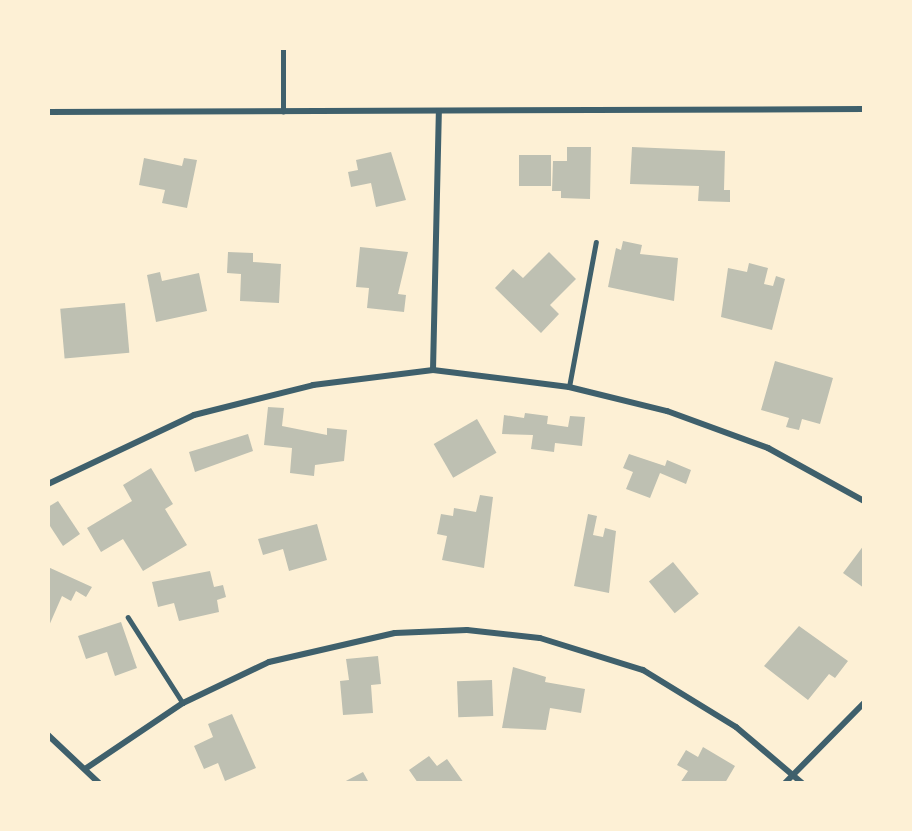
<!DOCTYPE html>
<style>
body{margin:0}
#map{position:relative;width:912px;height:831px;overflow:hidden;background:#fdf0d5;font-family:"Work Sans",sans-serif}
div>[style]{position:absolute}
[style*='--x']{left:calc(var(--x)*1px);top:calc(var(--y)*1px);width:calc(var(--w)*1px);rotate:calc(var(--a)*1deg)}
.building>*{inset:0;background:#bec0b2;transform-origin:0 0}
.service>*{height:4.5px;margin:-2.25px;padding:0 2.25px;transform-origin:2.25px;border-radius:2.25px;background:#3f606c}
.minor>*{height:6px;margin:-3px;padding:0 3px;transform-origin:3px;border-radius:3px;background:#3f606c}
span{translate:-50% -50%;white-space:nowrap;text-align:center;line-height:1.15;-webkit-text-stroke:6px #fdf0d5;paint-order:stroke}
.frame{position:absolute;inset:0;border:50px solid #fdf0d5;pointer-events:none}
</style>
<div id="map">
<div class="building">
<i style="clip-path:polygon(567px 147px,591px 147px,590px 199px,561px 198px,561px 191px,552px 191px,553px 161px,567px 161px)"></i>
<i style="clip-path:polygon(632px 147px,725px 151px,724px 190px,730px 190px,730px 202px,698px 201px,699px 186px,630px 184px)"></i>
<i style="clip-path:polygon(391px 152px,406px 200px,376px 207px,371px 183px,351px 187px,348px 172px,358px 170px,356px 160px)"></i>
<i style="left:519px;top:155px;width:32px;height:31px"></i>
<i style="clip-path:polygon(144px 158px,182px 166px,184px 158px,197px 160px,187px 208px,162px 203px,165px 190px,139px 185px)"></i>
<i style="clip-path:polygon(623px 241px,642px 245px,640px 254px,678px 258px,674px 301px,608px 287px,616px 248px,621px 250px)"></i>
<i style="clip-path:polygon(360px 247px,408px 252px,398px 294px,406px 295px,404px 312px,367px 308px,369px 288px,356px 287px)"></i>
<i style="clip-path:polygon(228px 252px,253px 253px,253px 262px,281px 264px,279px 303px,240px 301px,241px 274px,227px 273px)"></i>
<i style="clip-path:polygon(549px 252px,576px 279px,550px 305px,559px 314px,541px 333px,495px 288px,513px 269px,523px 278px)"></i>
<i style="clip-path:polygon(749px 263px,768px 268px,764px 284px,773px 286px,776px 276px,785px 279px,772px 330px,721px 317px,728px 268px,747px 272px)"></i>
<i style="clip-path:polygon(160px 272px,162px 281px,199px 273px,207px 311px,156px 322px,147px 275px)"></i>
<i style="left:125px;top:303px;width:50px;height:65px;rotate:85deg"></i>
<i style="clip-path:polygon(775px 361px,833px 378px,820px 424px,802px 419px,799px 430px,786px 427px,789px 418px,761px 410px)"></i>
<i style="clip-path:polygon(268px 407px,284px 408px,282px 426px,327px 435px,327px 428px,347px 430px,344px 461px,315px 465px,314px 476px,290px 473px,292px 448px,264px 445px)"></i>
<i style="clip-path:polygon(525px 413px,548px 416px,547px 424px,568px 427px,570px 416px,585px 417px,582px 446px,555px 443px,554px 452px,531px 449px,533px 435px,502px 434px,504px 415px,524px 418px)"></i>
<i style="left:477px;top:419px;width:39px;height:50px;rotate:60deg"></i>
<i style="clip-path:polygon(248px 434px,253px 451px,195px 472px,189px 452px)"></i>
<i style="clip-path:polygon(629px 454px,665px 466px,667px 460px,691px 470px,686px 484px,660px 473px,650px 498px,626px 489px,633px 472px,623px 468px)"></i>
<i style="clip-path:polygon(151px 468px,173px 504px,165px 509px,187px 545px,143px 571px,123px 539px,101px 552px,87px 528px,132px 501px,123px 485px)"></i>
<i style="clip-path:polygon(480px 495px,493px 497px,484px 568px,442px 560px,447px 536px,437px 534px,441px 514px,453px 516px,454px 508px,476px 512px)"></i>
<i style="clip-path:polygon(58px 501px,80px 534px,63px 546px,48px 523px,48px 507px)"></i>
<i style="clip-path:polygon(588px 514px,597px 516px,593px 535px,603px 537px,605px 528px,616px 531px,609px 593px,574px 586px)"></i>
<i style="clip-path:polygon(317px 524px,327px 560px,289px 571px,283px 549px,263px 555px,258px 539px)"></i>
<i style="clip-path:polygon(864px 545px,864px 588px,843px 573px)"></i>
<i style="left:673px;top:562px;width:41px;height:31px;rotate:51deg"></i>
<i style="clip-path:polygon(48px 567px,92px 587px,86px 597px,76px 591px,71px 601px,62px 596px,48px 628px)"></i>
<i style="clip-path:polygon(210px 571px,214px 587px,223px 585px,226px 597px,217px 600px,219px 612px,179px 621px,174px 603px,158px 607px,152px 582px)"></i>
<i style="clip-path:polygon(121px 622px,137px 668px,115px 676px,107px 652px,86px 659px,78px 636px)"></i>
<i style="clip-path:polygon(799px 626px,848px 661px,835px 678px,829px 674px,808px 700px,764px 666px)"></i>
<i style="clip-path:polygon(378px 656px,381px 684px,371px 685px,373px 713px,343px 715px,340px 681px,349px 680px,346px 659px)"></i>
<i style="clip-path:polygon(513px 667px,546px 677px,545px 682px,585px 689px,581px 713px,550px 708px,546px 730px,502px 728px)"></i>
<i style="left:492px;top:680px;width:36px;height:35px;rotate:88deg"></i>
<i style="clip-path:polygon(232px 714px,256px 768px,225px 781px,218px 763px,204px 769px,194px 746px,213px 737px,208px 724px)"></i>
<i style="clip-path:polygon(703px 747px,735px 766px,725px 783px,680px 783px,688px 771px,677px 765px,686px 750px,698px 757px)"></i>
<i style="clip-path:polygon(429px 756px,437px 766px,447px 759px,464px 783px,418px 783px,409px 770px)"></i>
<i style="clip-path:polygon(363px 772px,369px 783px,342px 783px)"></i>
</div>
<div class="service">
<i style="--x:283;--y:112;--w:64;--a:-90"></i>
<i style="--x:569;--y:387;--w:147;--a:-79.5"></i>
<i style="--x:128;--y:617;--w:102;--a:57.4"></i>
</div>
<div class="minor">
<i style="--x:48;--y:112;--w:816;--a:-0.21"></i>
<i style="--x:433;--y:370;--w:259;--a:-88.7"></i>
<i style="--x:48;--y:484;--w:161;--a:-25.3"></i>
<i style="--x:194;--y:415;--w:123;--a:-14.1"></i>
<i style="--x:313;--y:385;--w:121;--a:-7.1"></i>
<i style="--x:433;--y:370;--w:137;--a:7.1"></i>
<i style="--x:569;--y:387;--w:101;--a:13.8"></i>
<i style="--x:667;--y:411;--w:108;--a:20.1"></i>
<i style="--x:768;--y:448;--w:110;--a:28.9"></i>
<i style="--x:48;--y:735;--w:70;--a:43.3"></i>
<i style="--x:85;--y:769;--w:118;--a:-34"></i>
<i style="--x:183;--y:703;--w:95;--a:-25.5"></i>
<i style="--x:269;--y:662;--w:129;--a:-13"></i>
<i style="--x:395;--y:633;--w:72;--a:-2.4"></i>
<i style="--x:467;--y:630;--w:73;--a:6.3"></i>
<i style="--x:540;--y:638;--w:108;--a:17.3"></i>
<i style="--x:643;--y:670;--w:109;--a:31.5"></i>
<i style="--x:736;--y:727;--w:87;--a:40.3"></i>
<i style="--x:785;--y:783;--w:112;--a:-45.4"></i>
</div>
<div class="frame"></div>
</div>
